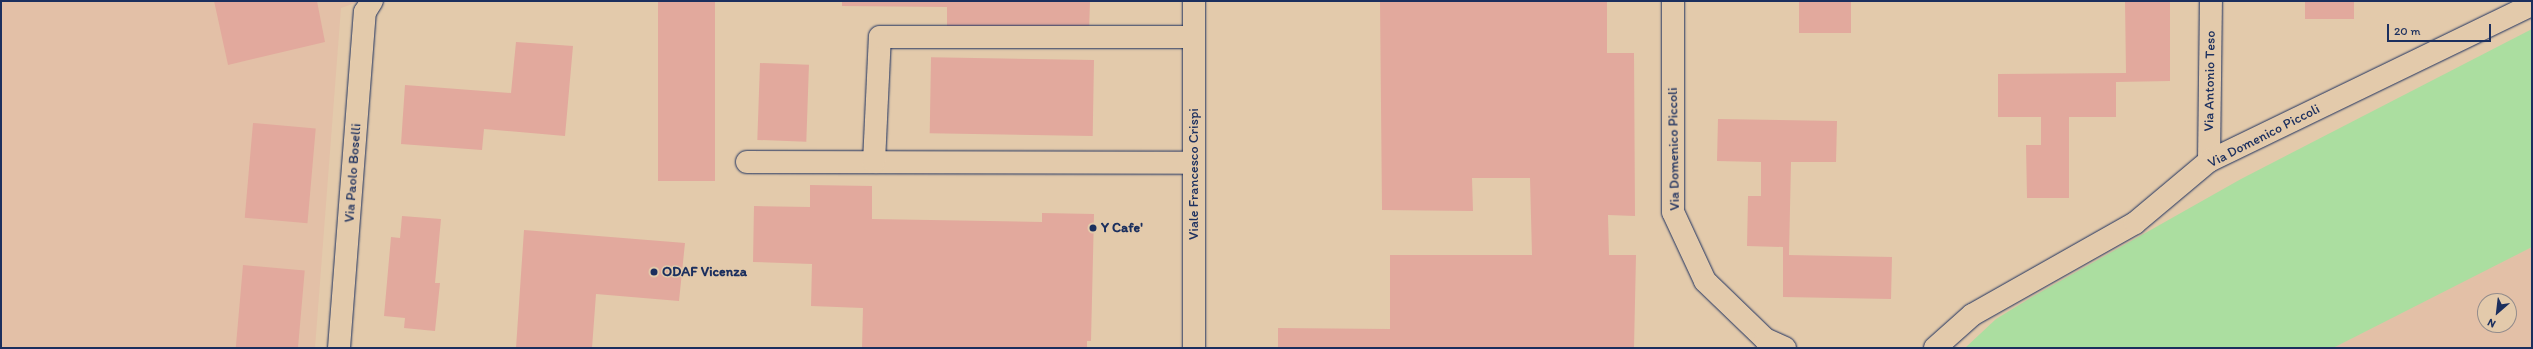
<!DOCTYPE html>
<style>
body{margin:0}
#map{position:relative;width:2533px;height:349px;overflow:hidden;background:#e3caab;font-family:Itim,sans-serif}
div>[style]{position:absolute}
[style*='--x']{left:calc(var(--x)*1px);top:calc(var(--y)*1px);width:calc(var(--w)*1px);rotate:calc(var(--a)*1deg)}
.built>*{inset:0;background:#e3c0a7}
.green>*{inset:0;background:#abdea0}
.building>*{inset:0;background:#e2a99d;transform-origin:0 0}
.roads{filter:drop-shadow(0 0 1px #1b2f5e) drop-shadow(0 0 1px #1b2f5e)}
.minor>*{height:22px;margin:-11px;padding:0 11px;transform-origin:11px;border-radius:11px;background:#e3caab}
.dots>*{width:11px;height:11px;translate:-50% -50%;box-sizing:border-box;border:2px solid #e3caab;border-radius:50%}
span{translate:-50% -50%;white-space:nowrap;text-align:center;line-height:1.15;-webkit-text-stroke:3px #e3caab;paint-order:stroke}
.street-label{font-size:14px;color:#1b2f5e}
.poi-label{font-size:14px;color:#1b2f5e;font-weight:700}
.left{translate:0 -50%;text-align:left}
.frame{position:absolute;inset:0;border:2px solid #1b2f5e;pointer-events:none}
.north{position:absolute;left:2477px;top:293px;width:40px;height:40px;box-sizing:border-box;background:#e3caab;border:1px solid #938c8c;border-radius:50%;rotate:208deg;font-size:11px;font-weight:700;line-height:16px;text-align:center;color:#1b2f5e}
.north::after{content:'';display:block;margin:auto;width:14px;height:18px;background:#1b2f5e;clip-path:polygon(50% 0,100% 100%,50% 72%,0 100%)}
.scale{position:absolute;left:2387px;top:24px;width:104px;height:18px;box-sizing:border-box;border:2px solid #1b2f5e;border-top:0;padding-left:5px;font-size:12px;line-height:14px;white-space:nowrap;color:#1b2f5e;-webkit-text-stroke:3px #e3caab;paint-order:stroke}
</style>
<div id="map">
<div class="built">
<i style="clip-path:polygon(1px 1px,361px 1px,341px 8px,315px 348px,1px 348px)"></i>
<i style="clip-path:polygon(evenodd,2532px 247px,2532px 348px,2333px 348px,2436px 294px,2532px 247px,2485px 301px,2509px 301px,2509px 325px,2485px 325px,2485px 301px)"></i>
</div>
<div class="green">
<i style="clip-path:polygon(2532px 29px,2532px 247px,2333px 348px,1965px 348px,1996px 319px,2032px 297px,2241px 179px)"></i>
</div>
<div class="building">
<i style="clip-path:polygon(214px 1px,317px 1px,325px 42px,228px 65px)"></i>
<i style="left:658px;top:1px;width:57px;height:180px"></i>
<i style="clip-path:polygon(842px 1px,1090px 1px,1089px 33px,947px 31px,947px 7px,842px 6px)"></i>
<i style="clip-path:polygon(1380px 1px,1607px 1px,1607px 53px,1634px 53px,1635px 216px,1608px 215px,1609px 255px,1636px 255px,1634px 348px,1278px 348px,1278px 328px,1390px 329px,1390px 255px,1532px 255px,1530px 178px,1472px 178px,1473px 211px,1382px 210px)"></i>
<i style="left:1799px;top:1px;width:52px;height:32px"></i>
<i style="clip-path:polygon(2125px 1px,2170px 1px,2170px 81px,2116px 82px,2116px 117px,2069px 117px,2069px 198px,2027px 198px,2026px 145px,2041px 145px,2041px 117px,1998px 117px,1998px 74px,2126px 73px)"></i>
<i style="left:2305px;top:1px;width:49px;height:18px"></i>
<i style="clip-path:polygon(516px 42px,573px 46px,565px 136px,484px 129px,482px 150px,401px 144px,405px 85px,511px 93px)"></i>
<i style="left:1094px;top:60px;width:76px;height:163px;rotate:91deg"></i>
<i style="left:760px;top:63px;width:49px;height:77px;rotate:2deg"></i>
<i style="clip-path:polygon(1718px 119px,1837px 121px,1836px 162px,1791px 162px,1789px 255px,1892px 257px,1891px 299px,1783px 297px,1783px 247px,1747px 246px,1748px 196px,1761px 196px,1761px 162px,1717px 161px)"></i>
<i style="left:253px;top:123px;width:63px;height:95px;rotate:5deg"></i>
<i style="clip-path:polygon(810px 185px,872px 186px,872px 219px,1042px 222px,1042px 213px,1094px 214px,1091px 341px,1087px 341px,1087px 348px,862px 348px,863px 308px,811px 306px,812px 264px,753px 262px,754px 206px,810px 207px)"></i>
<i style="clip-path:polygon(402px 216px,441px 219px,435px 283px,440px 283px,435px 331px,404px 328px,405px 318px,384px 316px,391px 237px,400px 238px)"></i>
<i style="clip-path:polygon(524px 230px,685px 243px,679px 301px,596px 294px,592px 348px,516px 348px)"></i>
<i style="left:243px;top:265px;width:62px;height:83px;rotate:5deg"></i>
</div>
<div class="roads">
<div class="minor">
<i style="--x:1673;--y:1;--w:211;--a:90"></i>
<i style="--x:1673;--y:212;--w:76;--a:65.1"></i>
<i style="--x:1705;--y:281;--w:83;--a:44"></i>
<i style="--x:1765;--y:339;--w:22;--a:24"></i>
<i style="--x:2209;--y:161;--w:160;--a:-89.3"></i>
<i style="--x:747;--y:162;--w:447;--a:0.1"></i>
<i style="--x:874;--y:162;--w:125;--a:-87.3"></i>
<i style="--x:880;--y:37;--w:314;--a:0"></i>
<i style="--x:339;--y:348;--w:337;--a:-85.6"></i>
<i style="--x:365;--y:12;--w:13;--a:-58"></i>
<i style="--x:1194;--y:348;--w:347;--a:-90"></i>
<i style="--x:1935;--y:348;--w:50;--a:-41.7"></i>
<i style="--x:1972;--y:315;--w:187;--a:-29.4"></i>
<i style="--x:2135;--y:223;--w:97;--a:-40"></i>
<i style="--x:2209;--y:161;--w:359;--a:-25.8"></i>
</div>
</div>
<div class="dots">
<i style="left:1093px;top:228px;background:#1b2f5e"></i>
<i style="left:654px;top:272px;background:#1b2f5e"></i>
</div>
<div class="street-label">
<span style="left:2210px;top:81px;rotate:-89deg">Via Antonio Teso</span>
<span style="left:2264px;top:136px;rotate:-27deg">Via Domenico Piccoli</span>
<span style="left:1674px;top:149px;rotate:-91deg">Via Domenico Piccoli</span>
<span style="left:353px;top:173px;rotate:-86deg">Via Paolo Boselli</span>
<span style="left:1194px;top:174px;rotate:-90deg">Viale Francesco Crispi</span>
</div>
<div class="poi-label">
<span class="left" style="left:1101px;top:228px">Y Cafe'</span>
<span class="left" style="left:662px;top:272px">ODAF Vicenza</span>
</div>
<div class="frame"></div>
<div class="north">N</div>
<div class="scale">20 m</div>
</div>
